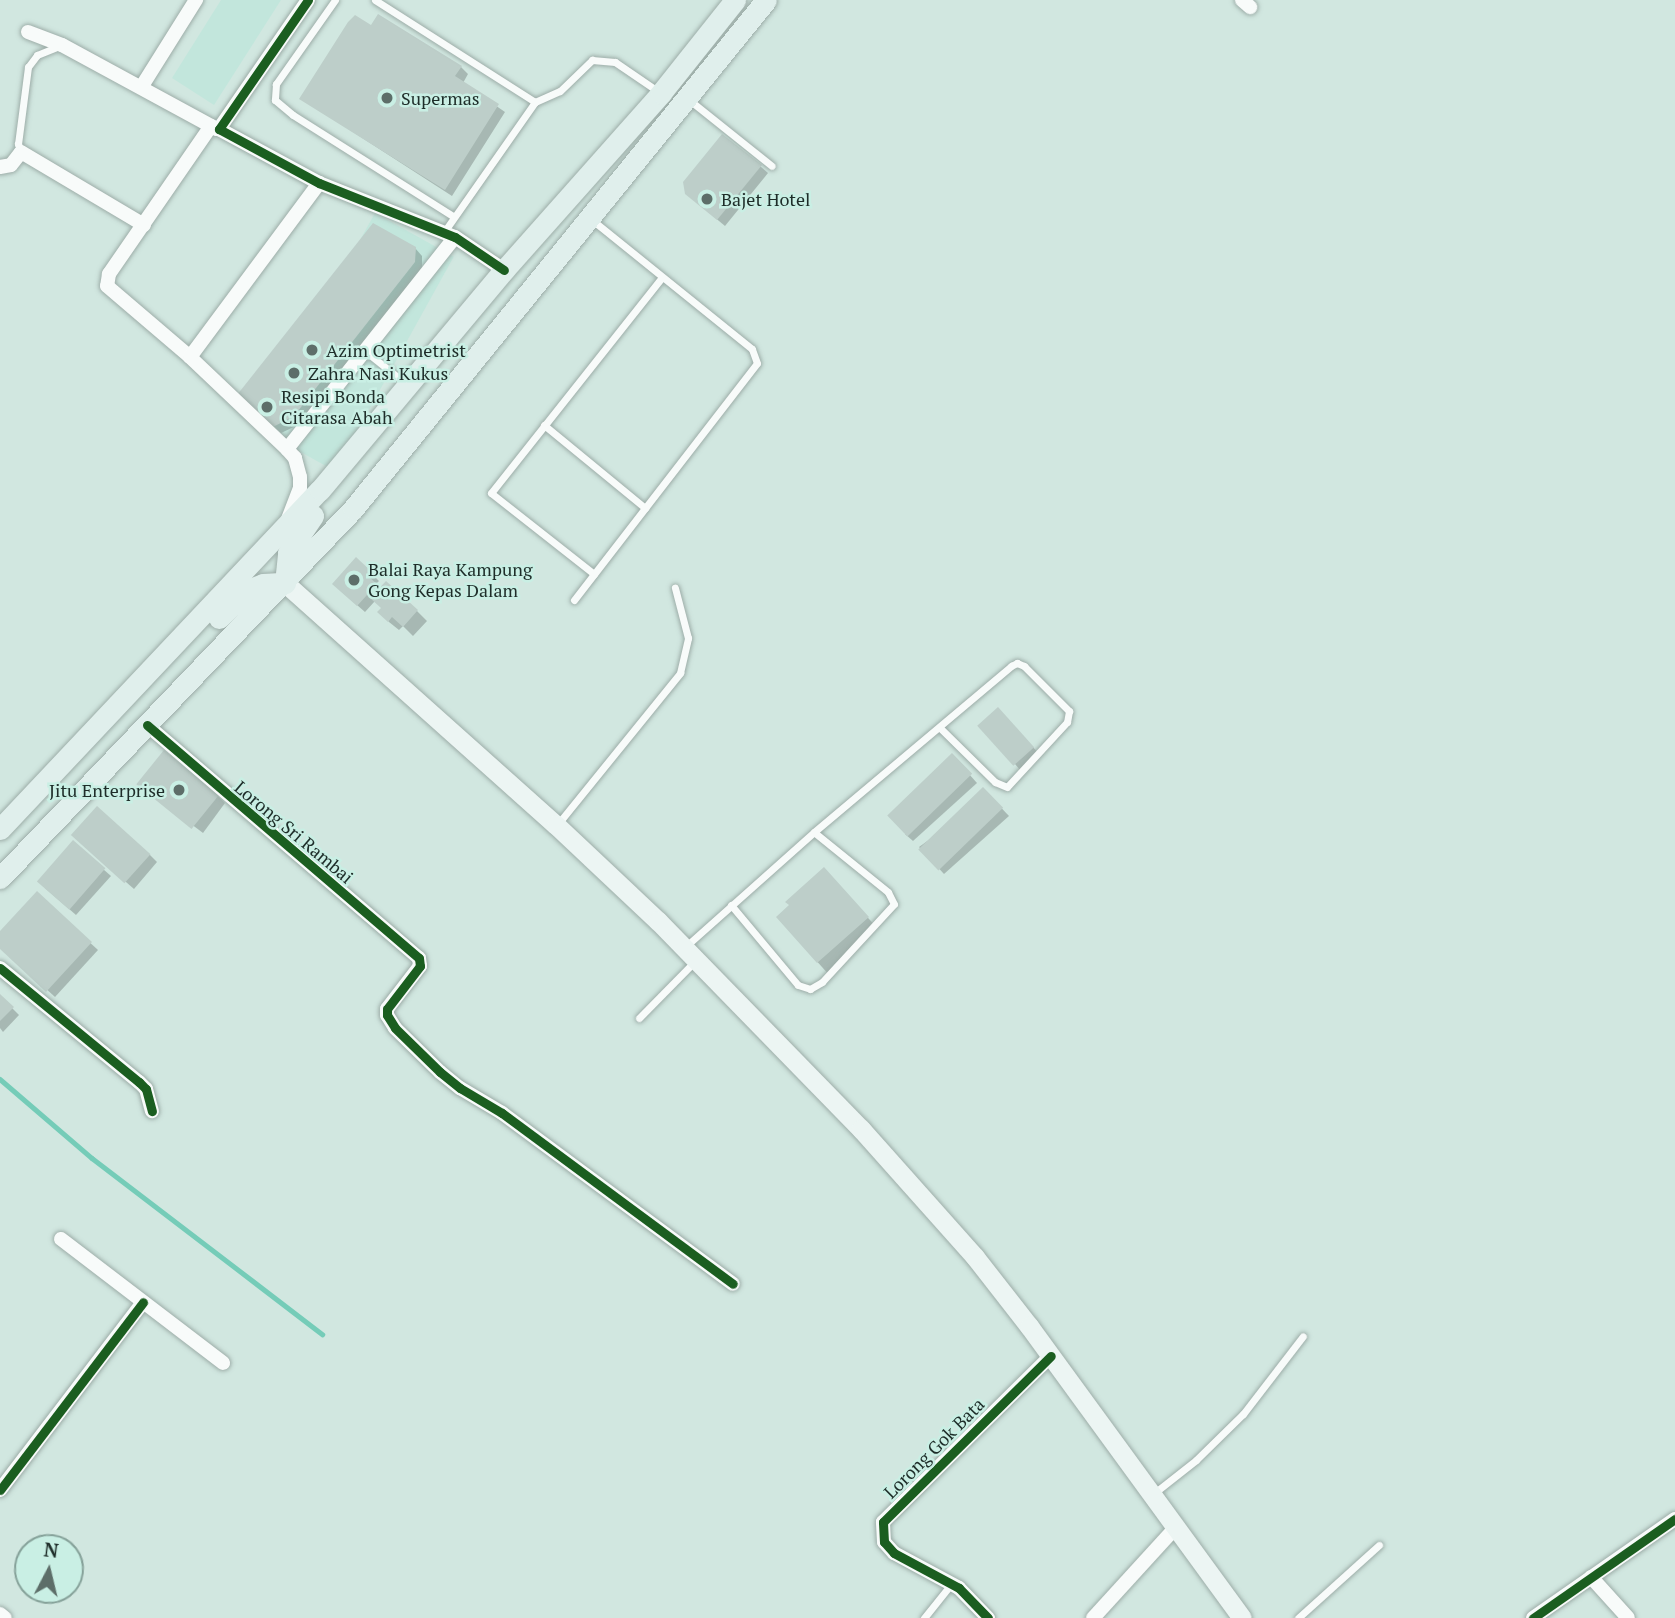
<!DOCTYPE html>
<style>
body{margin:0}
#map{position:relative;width:1675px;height:1618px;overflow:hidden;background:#d1e7e0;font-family:"PT Serif",serif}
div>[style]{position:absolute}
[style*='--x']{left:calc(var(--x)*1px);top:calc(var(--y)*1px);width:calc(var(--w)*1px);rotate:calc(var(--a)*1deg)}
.built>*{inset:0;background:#c2e6dc;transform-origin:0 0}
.shadow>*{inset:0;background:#0003;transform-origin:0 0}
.stream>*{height:4.5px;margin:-2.25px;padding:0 2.25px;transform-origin:2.25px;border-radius:2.25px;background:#75ccb8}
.building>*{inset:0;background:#bdcec9;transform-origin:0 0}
.roads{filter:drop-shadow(0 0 2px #9dada8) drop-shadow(0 0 2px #9dada8)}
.service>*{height:7px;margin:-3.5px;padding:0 3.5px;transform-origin:3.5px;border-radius:3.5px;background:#f8fbfa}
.minor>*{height:14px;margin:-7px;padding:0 7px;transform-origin:7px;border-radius:7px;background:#f8fbfa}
.secondary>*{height:19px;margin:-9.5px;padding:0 9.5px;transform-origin:9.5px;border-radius:9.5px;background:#ecf5f3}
.primary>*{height:21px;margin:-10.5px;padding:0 10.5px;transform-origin:10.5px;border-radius:10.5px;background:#e0efec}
.cycleway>*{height:9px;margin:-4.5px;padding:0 4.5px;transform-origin:4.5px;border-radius:4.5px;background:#1b5e20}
.dots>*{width:19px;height:19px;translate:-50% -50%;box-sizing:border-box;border:4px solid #c9efe4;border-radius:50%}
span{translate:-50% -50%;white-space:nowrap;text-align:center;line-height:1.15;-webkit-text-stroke:5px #c9efe4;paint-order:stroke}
.poi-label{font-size:18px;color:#1e2d29}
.left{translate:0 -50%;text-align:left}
.right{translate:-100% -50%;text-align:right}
.street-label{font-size:18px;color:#1e2d29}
.north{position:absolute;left:14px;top:1534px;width:70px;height:70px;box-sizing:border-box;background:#c9efe4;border:2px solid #85a199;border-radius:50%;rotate:7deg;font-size:19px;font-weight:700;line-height:28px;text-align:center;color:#1e2d29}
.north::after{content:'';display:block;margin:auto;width:24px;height:32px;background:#5d6e69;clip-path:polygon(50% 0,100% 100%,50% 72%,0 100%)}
</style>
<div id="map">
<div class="built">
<i style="clip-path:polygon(221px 0,281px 0,214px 105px,172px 78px)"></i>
<i style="left:375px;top:213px;width:90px;height:245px;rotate:29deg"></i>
</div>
<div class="shadow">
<i style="clip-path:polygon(372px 27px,461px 67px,468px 74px,463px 83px,505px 112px,452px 196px,302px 99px)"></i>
<i style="clip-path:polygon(760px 166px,768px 173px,725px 226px,695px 201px)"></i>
<i style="clip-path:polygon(415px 248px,422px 256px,422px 269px,296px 426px,281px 433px,247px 402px)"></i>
<i style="clip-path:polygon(372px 574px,379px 581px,375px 585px,380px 590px,417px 611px,427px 621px,413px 636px,403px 626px,399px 630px,389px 622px,380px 612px,383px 608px,375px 601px,365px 612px,341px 591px)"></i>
<i style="clip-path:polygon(1005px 716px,1040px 755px,1022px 772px,1015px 764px)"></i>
<i style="clip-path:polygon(952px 755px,977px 783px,913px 841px,905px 834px)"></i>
<i style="clip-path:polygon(141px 786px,218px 796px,225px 803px,203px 833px)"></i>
<i style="clip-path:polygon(990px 796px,1009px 816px,944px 874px,919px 847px)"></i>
<i style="clip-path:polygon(80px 842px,150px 855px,157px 862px,134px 889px)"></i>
<i style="clip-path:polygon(103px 869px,111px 876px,76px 915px,45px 888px)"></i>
<i style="left:833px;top:879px;width:66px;height:67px;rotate:48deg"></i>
<i style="clip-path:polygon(37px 894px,98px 950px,55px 997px,0 947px,0 934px)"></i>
<i style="clip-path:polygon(0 996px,19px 1015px,3px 1032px,0 1028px)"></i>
</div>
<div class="stream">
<i style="--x:0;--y:1079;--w:121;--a:40.7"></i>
<i style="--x:92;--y:1158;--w:290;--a:37.4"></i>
</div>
<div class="building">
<i style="clip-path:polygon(378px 14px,462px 66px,455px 76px,499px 104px,445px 190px,299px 99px,348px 22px,355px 15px,371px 25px)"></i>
<i style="clip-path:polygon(722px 134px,762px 165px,717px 220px,685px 194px,683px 182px)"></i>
<i style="clip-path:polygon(373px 223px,416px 247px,415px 262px,294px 416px,273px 427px,237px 395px)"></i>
<i style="clip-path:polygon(356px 557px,373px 573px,369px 577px,377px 584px,357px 606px,332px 584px)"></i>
<i style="clip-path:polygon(386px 581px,418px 610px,403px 627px,392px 617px,388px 622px,377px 612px,381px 608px,370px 598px)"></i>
<i style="left:998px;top:707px;width:54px;height:28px;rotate:48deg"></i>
<i style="left:164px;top:750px;width:71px;height:44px;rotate:39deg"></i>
<i style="left:952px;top:753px;width:29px;height:90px;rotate:46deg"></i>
<i style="left:983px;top:787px;width:29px;height:90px;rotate:46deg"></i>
<i style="left:97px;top:806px;width:72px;height:39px;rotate:42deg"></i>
<i style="left:73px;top:840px;width:43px;height:55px;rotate:41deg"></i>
<i style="clip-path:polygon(824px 867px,869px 917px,817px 963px,776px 917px,789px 905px,785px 902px)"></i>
<i style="clip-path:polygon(37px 891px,92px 942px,46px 992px,0 949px,0 931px)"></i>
<i style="clip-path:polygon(0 994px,14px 1007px,0 1021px)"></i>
</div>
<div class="roads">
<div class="service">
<i style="--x:335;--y:0;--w:103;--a:125.1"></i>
<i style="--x:276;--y:84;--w:16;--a:94"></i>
<i style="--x:275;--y:100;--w:23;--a:40"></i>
<i style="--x:293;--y:115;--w:189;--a:32.3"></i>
<i style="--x:375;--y:0;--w:190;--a:32.5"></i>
<i style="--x:688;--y:99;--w:107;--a:38.6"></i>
<i style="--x:21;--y:151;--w:8;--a:-113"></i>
<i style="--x:18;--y:144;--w:78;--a:-82.6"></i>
<i style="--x:28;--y:67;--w:15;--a:-53"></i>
<i style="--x:37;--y:55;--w:24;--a:-22"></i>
<i style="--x:444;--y:232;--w:159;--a:-55"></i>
<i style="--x:535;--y:102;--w:27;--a:-24"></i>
<i style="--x:560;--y:91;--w:45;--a:-44.1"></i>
<i style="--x:592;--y:60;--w:23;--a:5"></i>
<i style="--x:615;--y:62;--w:53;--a:34.3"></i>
<i style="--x:365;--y:351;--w:51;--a:38.7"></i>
<i style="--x:544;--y:425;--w:131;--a:39.4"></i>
<i style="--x:594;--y:574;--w:131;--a:-141.8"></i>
<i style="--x:491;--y:493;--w:275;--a:-51.6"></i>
<i style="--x:574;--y:600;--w:299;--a:-52.3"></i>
<i style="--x:757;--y:363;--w:15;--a:-110"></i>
<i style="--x:752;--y:349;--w:207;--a:-141.1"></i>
<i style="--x:557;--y:825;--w:196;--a:-51"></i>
<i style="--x:680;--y:673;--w:36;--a:-77"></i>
<i style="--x:688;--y:638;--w:52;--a:-104.6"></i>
<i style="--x:731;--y:905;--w:104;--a:50.1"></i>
<i style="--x:798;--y:985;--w:13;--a:18"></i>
<i style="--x:810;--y:989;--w:14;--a:-30"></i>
<i style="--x:822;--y:982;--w:106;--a:-47.3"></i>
<i style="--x:894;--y:904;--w:13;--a:-117"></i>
<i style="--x:888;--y:892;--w:95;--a:-141"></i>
<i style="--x:685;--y:947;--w:173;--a:-41.7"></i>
<i style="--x:814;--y:832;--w:258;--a:-40.1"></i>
<i style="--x:1011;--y:666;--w:7;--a:-27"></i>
<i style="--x:1017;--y:663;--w:8;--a:23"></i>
<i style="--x:1024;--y:666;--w:64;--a:45"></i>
<i style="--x:1069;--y:711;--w:11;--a:100"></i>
<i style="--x:1067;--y:722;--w:88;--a:132.7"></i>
<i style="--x:1007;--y:787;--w:13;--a:-157"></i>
<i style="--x:995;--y:782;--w:78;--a:-135.5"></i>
<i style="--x:639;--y:1018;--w:80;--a:-45.5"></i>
<i style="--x:1153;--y:1494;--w:55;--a:-38.3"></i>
<i style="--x:1196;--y:1460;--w:66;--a:-44.4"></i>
<i style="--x:1243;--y:1414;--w:98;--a:-52.4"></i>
<i style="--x:924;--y:1618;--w:45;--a:-51.3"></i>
<i style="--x:1298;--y:1618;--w:109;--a:-42"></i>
</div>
<div class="minor">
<i style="--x:308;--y:0;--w:157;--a:124.6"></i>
<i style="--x:219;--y:129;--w:114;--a:28.4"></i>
<i style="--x:319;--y:183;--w:146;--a:21.7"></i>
<i style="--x:455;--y:237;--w:59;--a:34"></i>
<i style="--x:1242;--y:0;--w:11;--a:41"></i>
<i style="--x:28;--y:32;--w:36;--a:21"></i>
<i style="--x:62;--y:45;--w:176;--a:28.5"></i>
<i style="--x:142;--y:86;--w:102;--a:-57.9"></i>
<i style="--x:211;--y:126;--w:180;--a:124.6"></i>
<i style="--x:109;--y:274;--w:12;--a:99"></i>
<i style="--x:107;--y:286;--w:109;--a:40.5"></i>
<i style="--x:190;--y:357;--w:134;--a:43.5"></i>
<i style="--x:0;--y:167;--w:11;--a:-10"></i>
<i style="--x:11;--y:165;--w:16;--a:-52"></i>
<i style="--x:21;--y:152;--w:143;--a:30.7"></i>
<i style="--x:190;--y:357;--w:217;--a:-53.4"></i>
<i style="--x:288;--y:519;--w:33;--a:-69"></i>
<i style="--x:300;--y:488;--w:11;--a:-90"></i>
<i style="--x:300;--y:477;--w:20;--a:-105"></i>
<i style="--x:295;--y:458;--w:12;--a:-132"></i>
<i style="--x:287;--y:449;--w:270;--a:-51.6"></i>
<i style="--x:147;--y:725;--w:358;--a:40.6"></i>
<i style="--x:419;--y:958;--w:8;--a:83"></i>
<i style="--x:420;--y:966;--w:54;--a:127.5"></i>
<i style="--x:387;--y:1009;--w:6;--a:90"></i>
<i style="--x:387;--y:1015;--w:15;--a:58"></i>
<i style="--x:395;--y:1028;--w:63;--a:44.4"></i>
<i style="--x:440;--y:1072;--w:26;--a:39"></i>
<i style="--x:460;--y:1088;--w:49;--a:30.8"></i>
<i style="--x:502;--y:1113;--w:287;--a:36.5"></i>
<i style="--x:0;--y:968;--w:180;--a:39.4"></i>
<i style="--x:139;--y:1082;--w:10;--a:45"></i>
<i style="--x:146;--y:1089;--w:23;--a:75"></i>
<i style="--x:61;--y:1239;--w:204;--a:37.4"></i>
<i style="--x:0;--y:1490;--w:236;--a:-52.7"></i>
<i style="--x:1591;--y:1577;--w:55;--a:47.9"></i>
<i style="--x:0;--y:1614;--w:6;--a:39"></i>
<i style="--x:988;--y:1618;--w:42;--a:-134"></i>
<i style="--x:959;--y:1588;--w:74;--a:-151.7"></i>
<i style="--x:894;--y:1553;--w:15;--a:-132"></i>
<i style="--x:884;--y:1542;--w:20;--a:-93"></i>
<i style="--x:883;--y:1522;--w:236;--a:-44.7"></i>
<i style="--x:1093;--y:1618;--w:123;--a:-47.6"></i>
<i style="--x:1533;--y:1618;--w:173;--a:-34.9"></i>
</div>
<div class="secondary">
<i style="--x:285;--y:583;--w:363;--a:41.8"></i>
<i style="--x:556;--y:825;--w:140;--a:43.3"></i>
<i style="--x:658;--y:921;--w:291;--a:45.7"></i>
<i style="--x:861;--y:1129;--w:171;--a:48.3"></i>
<i style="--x:975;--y:1257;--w:88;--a:52"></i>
<i style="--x:1029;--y:1326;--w:361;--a:53.9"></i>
</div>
<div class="primary">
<i style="--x:285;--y:583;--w:30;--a:-84"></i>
<i style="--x:288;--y:553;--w:45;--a:-56"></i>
<i style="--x:219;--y:618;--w:42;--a:-43.1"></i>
<i style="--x:250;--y:589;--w:14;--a:-21"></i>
<i style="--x:263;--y:584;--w:22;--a:-3"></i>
<i style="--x:0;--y:829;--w:466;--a:-46.7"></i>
<i style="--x:320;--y:490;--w:287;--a:-50.1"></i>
<i style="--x:504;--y:270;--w:237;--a:-48.4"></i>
<i style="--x:661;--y:93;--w:119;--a:-51.5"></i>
<i style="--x:0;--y:878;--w:511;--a:-46.27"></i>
<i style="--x:353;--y:509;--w:655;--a:-50.94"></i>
</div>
</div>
<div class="cycleway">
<i style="--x:308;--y:0;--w:157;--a:124.6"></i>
<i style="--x:219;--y:129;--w:114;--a:28.4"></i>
<i style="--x:319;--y:183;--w:146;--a:21.7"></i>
<i style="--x:455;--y:237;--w:59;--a:34"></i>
<i style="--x:147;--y:725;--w:358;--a:40.6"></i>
<i style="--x:419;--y:958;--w:8;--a:83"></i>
<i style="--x:420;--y:966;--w:54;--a:127.5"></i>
<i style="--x:387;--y:1009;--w:6;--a:90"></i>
<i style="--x:387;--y:1015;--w:15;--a:58"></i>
<i style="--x:395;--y:1028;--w:63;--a:44.4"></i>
<i style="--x:440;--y:1072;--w:26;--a:39"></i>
<i style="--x:460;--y:1088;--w:49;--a:30.8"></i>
<i style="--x:502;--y:1113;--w:287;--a:36.5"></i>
<i style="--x:0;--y:968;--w:180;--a:39.4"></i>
<i style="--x:139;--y:1082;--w:10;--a:45"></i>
<i style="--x:146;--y:1089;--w:23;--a:75"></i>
<i style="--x:0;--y:1490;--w:236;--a:-52.7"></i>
<i style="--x:988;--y:1618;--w:42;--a:-134"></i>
<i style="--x:959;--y:1588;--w:74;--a:-151.7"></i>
<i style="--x:894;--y:1553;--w:15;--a:-132"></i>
<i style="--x:884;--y:1542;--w:20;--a:-93"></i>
<i style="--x:883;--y:1522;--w:236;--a:-44.7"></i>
<i style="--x:1533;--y:1618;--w:173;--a:-34.9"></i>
</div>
<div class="dots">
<i style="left:387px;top:98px;background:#5d6e69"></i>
<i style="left:707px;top:199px;background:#5d6e69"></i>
<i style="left:312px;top:350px;background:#5d6e69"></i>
<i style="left:294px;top:373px;background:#5d6e69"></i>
<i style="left:267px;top:407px;background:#5d6e69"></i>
<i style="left:354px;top:580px;background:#5d6e69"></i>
<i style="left:179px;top:790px;background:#5d6e69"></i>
</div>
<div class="poi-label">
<span class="left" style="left:401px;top:98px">Supermas</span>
<span class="left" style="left:721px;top:199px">Bajet Hotel</span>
<span class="left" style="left:326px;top:350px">Azim Optimetrist</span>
<span class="left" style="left:308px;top:373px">Zahra Nasi Kukus</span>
<span class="left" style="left:281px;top:407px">Resipi Bonda<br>Citarasa Abah</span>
<span class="left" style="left:368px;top:580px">Balai Raya Kampung<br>Gong Kepas Dalam</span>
<span class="right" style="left:165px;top:790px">Jitu Enterprise</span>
</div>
<div class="street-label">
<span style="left:294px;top:832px;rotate:40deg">Lorong Sri Rambai</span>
<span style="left:934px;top:1448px;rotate:-45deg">Lorong Gok Bata</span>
</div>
<div class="north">N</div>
</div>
